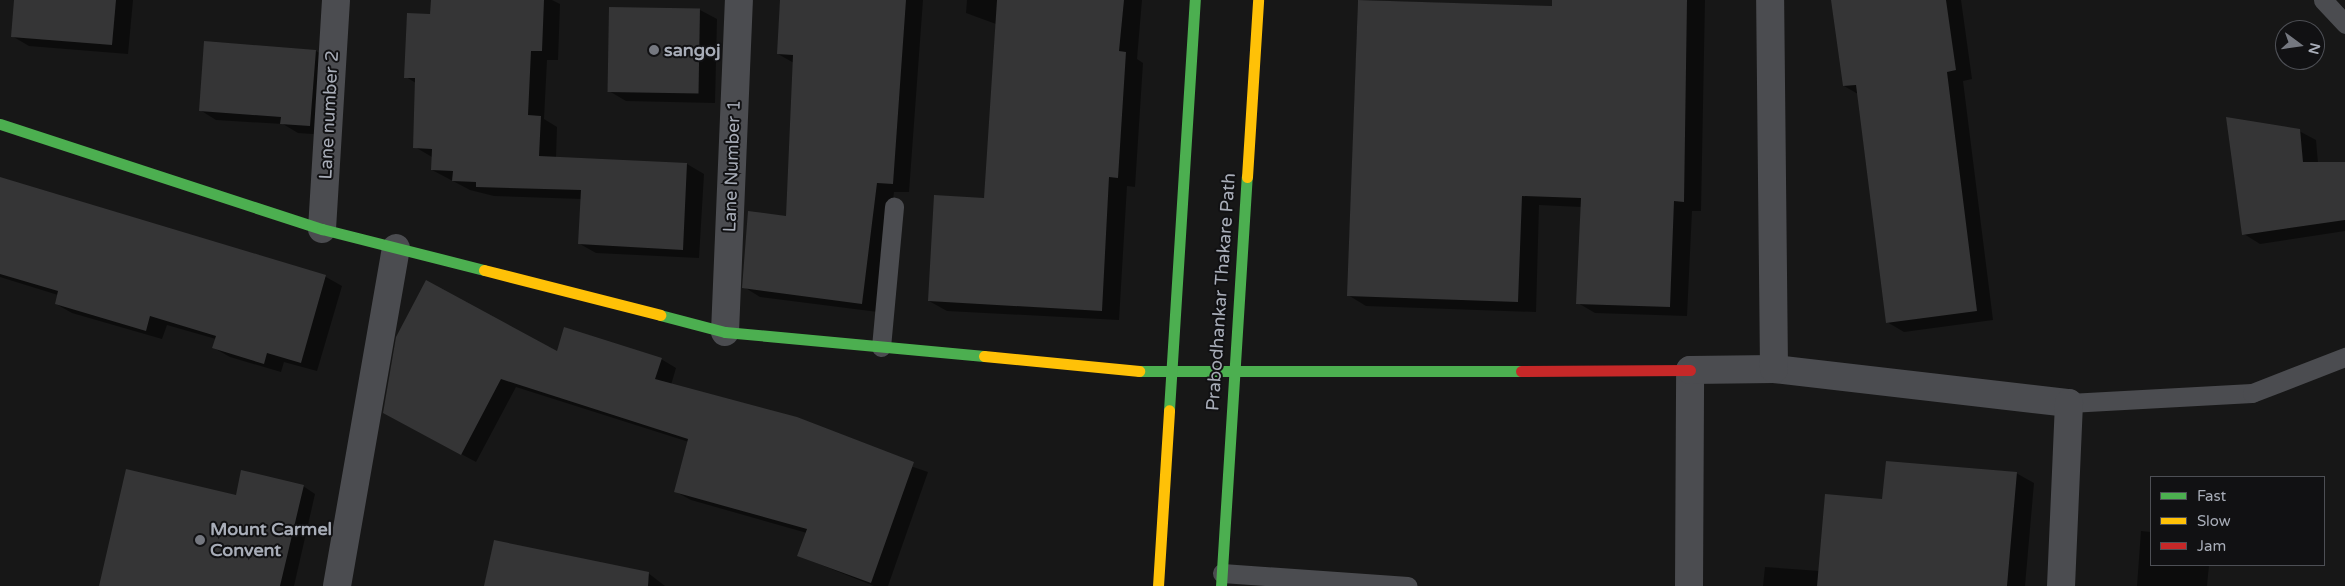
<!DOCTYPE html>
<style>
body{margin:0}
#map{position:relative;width:2345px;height:586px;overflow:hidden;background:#171717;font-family:"Varela Round",sans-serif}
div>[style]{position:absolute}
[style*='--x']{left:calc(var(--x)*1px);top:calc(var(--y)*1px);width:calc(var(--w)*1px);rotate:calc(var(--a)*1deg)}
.shadow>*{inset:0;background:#0007}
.building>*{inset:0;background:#353536;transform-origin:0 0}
.lane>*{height:19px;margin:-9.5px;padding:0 9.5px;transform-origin:9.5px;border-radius:9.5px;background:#4b4c50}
.street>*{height:28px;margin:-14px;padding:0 14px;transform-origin:14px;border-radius:14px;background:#4b4c50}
.fast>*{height:11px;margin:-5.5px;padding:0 5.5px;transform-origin:5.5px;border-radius:5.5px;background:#4caf50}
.slow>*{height:11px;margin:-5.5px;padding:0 5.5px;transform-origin:5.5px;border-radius:5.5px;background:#ffc107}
.jam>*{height:11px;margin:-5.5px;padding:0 5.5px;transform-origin:5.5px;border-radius:5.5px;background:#c62828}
.dots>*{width:14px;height:14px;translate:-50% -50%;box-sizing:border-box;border:2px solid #111113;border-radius:50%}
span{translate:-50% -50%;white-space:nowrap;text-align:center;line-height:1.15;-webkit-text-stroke:4px #111113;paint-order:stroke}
.poi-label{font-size:18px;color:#a8adb8;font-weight:700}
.left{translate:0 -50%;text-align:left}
.street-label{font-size:18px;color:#a8adb8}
.legend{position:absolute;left:2150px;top:476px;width:175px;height:90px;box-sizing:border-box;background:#111113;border:1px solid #4d4f55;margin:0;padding:6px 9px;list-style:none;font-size:15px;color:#a8adb8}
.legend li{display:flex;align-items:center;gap:10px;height:25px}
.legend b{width:25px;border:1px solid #4d4f55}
.north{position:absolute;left:2275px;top:20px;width:50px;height:50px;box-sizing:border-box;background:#111113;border:1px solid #4d4f55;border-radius:50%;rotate:104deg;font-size:14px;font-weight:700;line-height:20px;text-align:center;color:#a8adb8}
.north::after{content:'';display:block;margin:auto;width:18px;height:22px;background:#757880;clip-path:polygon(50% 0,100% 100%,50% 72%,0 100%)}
</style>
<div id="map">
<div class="shadow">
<i style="clip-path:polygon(15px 0,133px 0,128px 54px,29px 46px,12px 36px)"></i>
<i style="clip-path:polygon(432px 0,552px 0,560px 4px,558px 60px,547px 60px,544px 119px,557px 127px,556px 158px,687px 164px,704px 174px,699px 258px,596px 253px,580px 244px,582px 199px,494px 196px,470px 190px,432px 170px,432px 157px,415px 147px,416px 83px,406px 77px,431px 16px)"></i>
<i style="clip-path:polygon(782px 0,923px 0,909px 192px,894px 192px,878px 312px,760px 297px,744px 287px,787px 217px,794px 63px,778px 54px)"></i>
<i style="clip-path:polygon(967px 0,1142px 0,1137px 59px,1143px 63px,1135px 187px,1127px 186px,1119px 320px,947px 311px,929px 301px,985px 199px,996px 24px,966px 13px)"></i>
<i style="clip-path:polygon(1358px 0,1553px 7px,1554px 0,1705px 0,1701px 211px,1692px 211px,1687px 316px,1595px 313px,1578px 303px,1581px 207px,1539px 205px,1536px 312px,1366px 306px,1348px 295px)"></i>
<i style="clip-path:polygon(1832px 0,1961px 0,1972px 79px,1963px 81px,1993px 320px,1904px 332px,1887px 322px,1858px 94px,1844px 86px)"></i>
<i style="clip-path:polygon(611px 8px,700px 10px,717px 19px,715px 103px,626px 101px,609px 91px)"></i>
<i style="clip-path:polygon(316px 51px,332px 61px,327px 135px,298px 133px,283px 124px,216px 120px,200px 110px)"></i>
<i style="clip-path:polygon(2299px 131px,2316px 140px,2318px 163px,2345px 163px,2345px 231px,2260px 244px,2244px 234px)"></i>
<i style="clip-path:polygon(0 178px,326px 277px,342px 286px,317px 371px,284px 362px,281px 372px,230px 357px,214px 348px,216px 339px,167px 325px,162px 339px,72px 313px,56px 304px,58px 295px,0 277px)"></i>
<i style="clip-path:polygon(558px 353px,661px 359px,676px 368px,671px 385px,928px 472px,888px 586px,874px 586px,799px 556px,807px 533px,691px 500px,676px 492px,689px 442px,516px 387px,476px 462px,400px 421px)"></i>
<i style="clip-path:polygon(2016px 473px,2034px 483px,2025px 586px,1763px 586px,1765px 567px,1820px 571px,1884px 500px)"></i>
<i style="clip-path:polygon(303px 486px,315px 494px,294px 586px,100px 586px,237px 496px)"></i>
<i style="clip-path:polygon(2141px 531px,2151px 532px,2151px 565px,2209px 565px,2207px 586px,2137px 586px)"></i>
<i style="clip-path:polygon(648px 573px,665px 586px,486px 586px)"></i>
</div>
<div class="building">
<i style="clip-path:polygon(14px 0,116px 0,112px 45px,11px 37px)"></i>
<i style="clip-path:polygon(431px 0,544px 0,542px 51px,531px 51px,528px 115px,541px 116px,539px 156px,687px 163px,683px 250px,578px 244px,581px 190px,476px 187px,476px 182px,452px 181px,453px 171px,431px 170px,432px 149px,413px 148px,415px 78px,404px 78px,407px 13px,430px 14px)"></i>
<i style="clip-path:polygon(780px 0,906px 0,893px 184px,877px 183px,862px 304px,742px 288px,748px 211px,786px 216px,793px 55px,777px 54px)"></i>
<i style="clip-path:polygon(997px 0,1124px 0,1119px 51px,1126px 52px,1118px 178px,1109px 177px,1102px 311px,928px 301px,934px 195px,984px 198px)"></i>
<i style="clip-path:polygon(1358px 0,1552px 6px,1552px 0,1687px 0,1684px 202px,1674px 201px,1670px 307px,1576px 304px,1581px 198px,1522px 196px,1518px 302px,1347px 296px)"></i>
<i style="clip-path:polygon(1831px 0,1946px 0,1956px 70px,1947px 72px,1977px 311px,1886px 323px,1856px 85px,1843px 86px)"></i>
<i style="left:609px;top:7px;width:91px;height:85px;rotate:1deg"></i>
<i style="clip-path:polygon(204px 41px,316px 50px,310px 126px,280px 124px,281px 117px,199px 111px)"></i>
<i style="clip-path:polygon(2226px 117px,2300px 129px,2303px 162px,2345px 162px,2345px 220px,2242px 235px)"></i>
<i style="clip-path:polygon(0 177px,326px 275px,301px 363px,267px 353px,264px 364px,212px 348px,216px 336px,150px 316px,146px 331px,55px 304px,58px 291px,0 274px)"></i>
<i style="clip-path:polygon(426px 280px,557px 351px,564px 327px,662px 358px,655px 379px,797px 417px,914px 462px,871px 583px,797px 556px,807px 529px,674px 492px,688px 439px,501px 379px,461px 455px,383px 413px,396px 337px)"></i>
<i style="clip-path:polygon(1886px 461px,2017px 472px,2007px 586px,1817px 586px,1825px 494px,1882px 499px)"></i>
<i style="clip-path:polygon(126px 469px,236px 495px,241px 470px,304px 485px,280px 586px,99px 586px)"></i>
<i style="clip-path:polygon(494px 540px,649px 572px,648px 586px,484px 586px)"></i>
</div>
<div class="lane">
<i style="--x:2323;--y:0;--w:33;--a:47"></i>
<i style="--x:881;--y:347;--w:141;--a:-84.7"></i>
<i style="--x:2069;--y:403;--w:183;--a:-3.1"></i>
<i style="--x:2252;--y:393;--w:100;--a:-21.2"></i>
<i style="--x:1222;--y:573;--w:186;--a:4"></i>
</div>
<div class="street">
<i style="--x:322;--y:229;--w:229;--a:-86.5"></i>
<i style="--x:725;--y:332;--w:332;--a:-87.6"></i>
<i style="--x:1774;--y:369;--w:297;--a:6.6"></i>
<i style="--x:2069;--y:403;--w:183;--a:92.5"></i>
<i style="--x:337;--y:586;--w:343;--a:-80.1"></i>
<i style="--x:1689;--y:586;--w:216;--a:-89.7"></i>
<i style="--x:1690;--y:370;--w:84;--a:-0.7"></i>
<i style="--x:1774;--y:369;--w:369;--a:-90.6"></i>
</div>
<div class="fast">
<i style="--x:0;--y:124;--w:339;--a:18.1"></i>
<i style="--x:322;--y:229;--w:167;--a:14.2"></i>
<i style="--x:660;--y:315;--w:67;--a:14.7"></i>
<i style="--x:725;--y:332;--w:260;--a:5.3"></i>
<i style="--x:1139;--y:371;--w:382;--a:0"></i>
<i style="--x:1169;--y:410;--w:411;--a:-86.4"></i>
<i style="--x:1221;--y:586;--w:410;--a:-86.4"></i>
</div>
<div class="slow">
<i style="--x:1247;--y:177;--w:177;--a:-86.4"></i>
<i style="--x:484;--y:270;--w:182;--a:14.3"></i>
<i style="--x:984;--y:356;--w:156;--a:5.5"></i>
<i style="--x:1158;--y:586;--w:176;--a:-86.4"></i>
</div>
<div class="jam">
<i style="--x:1521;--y:371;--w:169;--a:-0.3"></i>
</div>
<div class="dots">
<i style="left:654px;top:50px;background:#757880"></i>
<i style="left:200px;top:540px;background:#757880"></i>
</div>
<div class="poi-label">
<span class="left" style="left:664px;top:50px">sangoj</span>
<span class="left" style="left:210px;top:540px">Mount Carmel<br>Convent</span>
</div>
<div class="street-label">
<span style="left:329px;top:115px;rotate:-87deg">Lane number 2</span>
<span style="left:732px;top:166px;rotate:-88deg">Lane Number 1</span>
<span style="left:1221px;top:292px;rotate:-86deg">Prabodhankar Thakare Path</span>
</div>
<ul class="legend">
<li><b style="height:6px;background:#4caf50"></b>Fast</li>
<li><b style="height:6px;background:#ffc107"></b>Slow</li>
<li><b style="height:6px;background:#c62828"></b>Jam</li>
</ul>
<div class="north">N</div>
</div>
